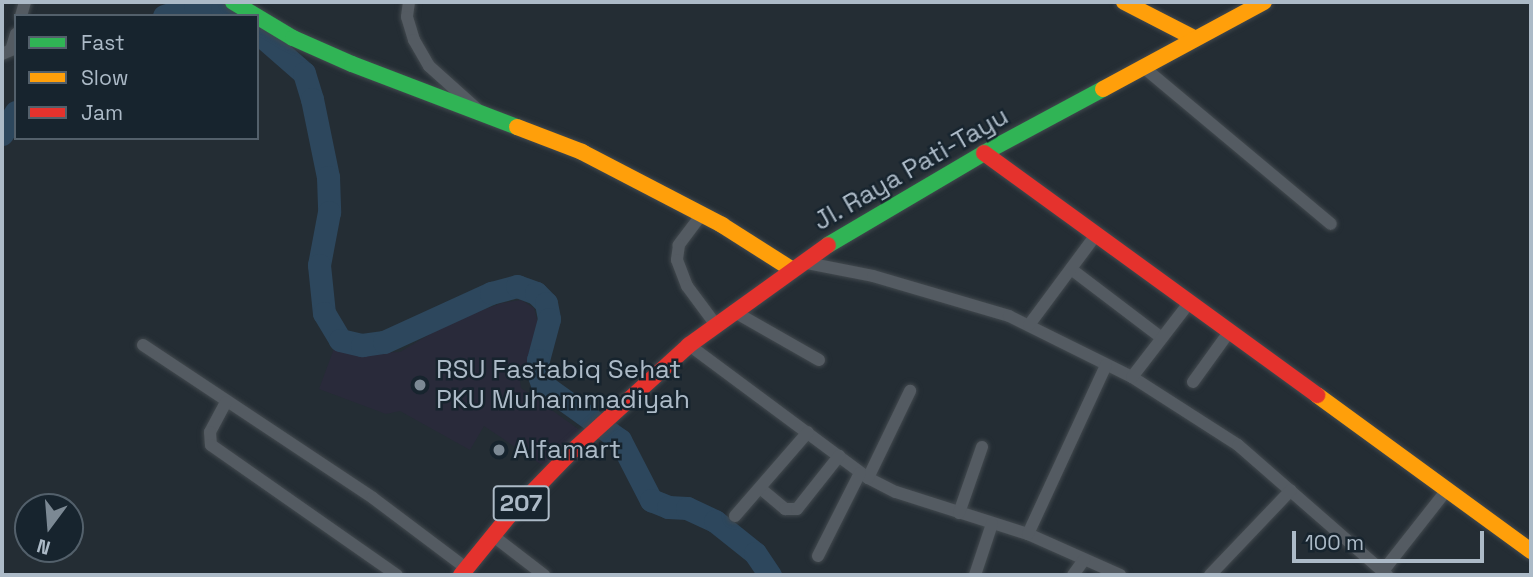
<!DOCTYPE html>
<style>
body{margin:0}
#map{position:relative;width:1533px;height:577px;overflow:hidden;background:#242d34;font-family:"Space Grotesk",sans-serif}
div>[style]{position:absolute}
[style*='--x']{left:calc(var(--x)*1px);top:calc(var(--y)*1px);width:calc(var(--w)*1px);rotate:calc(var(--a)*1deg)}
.medical>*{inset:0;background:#292a3a}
.river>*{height:23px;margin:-11.5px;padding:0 11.5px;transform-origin:11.5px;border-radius:11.5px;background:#2d475d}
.roads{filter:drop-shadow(0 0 2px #42494e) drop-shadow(0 0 2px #42494e)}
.street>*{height:12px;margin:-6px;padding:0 6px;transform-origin:6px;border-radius:6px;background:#545b62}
.fast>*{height:16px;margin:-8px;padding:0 8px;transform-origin:8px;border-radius:8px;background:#30b455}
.slow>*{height:16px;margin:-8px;padding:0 8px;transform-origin:8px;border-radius:8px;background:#ff9f0a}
.jam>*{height:16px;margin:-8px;padding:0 8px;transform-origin:8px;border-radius:8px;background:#e5322d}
.dots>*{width:19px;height:19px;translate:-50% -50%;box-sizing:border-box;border:4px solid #17242e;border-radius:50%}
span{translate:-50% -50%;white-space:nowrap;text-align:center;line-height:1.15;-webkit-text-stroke:5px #17242e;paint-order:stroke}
.shield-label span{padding:2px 5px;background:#17242e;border:2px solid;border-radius:5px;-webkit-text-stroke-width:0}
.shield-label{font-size:24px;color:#acbac7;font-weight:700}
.street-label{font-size:26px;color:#acbac7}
.poi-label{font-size:26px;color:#acbac7}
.left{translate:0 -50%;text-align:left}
.frame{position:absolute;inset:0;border:4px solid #acbac7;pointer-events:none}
.legend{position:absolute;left:14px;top:14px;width:245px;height:126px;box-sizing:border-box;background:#17242e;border:2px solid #53606b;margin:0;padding:9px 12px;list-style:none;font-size:21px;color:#acbac7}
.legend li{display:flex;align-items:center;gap:14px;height:35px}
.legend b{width:35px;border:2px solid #53606b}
.north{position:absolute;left:14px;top:493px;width:70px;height:70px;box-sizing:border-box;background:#17242e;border:2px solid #53606b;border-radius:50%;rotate:196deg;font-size:19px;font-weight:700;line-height:28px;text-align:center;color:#acbac7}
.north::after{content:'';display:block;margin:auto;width:24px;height:32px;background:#7c8994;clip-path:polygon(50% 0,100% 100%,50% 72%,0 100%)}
.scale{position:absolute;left:1292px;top:531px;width:192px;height:32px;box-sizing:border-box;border:4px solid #acbac7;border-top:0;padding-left:9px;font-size:21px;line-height:24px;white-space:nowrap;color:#acbac7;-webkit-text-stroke:5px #17242e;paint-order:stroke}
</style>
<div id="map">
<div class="medical">
<i style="clip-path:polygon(521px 300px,534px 308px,539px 327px,536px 344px,520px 381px,521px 388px,581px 431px,545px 467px,484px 426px,470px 450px,400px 411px,386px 414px,319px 389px,336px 343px,363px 353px,400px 352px,452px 321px,502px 303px)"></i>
</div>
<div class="river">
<i style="--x:164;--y:16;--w:33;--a:-18"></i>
<i style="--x:195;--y:6;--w:27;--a:8"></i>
<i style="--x:222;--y:10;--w:12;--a:31"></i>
<i style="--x:257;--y:32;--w:62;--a:41.1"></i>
<i style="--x:304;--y:73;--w:27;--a:73"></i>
<i style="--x:312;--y:99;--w:80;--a:78.4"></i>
<i style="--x:328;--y:177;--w:35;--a:88"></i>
<i style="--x:329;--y:212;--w:54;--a:100.7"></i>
<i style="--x:319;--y:265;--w:48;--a:84.1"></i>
<i style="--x:324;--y:313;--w:31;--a:59"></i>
<i style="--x:340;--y:340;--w:23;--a:13"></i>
<i style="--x:362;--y:345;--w:22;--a:-8"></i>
<i style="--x:384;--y:342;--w:118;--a:-24.6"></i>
<i style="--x:491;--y:293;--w:27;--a:-15"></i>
<i style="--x:517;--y:286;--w:20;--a:20"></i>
<i style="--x:536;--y:293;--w:14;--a:45"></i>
<i style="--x:546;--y:303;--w:16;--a:79"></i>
<i style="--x:549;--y:319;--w:42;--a:105"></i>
<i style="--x:538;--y:360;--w:13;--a:90"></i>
<i style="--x:538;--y:373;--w:12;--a:70"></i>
<i style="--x:542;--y:384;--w:96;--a:35.7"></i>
<i style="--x:620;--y:440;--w:68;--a:62.7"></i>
<i style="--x:651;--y:500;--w:18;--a:22"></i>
<i style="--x:668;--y:507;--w:19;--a:3"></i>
<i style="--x:687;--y:508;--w:31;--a:25"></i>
<i style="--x:715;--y:521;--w:51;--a:38.7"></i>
<i style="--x:755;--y:553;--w:27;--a:56"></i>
<i style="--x:2;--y:134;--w:26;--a:-58"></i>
</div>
<div class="roads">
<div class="street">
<i style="--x:409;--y:2;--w:15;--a:98"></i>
<i style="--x:407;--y:17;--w:24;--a:73"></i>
<i style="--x:414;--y:40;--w:30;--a:60"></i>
<i style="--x:429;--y:66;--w:66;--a:41.9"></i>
<i style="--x:21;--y:16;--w:15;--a:-74"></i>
<i style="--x:2;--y:54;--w:10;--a:-24"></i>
<i style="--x:11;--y:50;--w:17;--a:-73"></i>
<i style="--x:1142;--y:66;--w:246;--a:39.9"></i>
<i style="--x:702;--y:214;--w:39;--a:127"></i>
<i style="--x:679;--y:245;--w:15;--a:98"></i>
<i style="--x:677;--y:260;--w:28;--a:69"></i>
<i style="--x:687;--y:286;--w:49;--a:53.4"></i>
<i style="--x:802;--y:262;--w:72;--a:11.2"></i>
<i style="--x:873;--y:276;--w:142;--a:16.4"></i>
<i style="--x:1009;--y:316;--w:137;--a:26.4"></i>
<i style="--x:1132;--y:377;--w:126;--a:32.7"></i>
<i style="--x:1238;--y:445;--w:198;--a:41.1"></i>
<i style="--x:1071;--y:269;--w:114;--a:37.2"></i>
<i style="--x:733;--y:311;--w:99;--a:29.7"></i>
<i style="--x:1029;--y:325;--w:111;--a:-53.4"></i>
<i style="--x:143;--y:345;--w:276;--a:33.6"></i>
<i style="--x:373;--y:498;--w:116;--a:37"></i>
<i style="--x:689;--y:345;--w:223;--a:36.6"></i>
<i style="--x:868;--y:478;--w:31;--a:27"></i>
<i style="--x:896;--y:492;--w:139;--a:17.7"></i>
<i style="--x:1028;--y:534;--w:101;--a:24"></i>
<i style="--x:1132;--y:377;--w:93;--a:-52.4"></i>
<i style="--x:1193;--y:382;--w:62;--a:-54.2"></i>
<i style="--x:226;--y:402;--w:34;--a:118"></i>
<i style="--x:210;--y:432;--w:13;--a:86"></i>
<i style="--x:211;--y:445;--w:227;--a:35"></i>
<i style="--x:868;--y:478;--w:97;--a:-64.2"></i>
<i style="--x:760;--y:488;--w:33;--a:40"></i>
<i style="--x:785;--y:509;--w:12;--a:0"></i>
<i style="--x:797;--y:509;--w:68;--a:-51.6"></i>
<i style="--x:959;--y:513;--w:70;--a:-70.8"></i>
<i style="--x:735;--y:516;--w:111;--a:-49"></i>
<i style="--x:1028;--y:534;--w:186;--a:-65.2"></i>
<i style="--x:492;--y:535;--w:66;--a:37.6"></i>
<i style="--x:818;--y:556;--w:93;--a:-63.2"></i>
<i style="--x:1383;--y:571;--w:102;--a:-51.8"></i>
<i style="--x:975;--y:575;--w:54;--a:-71.6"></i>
<i style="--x:1073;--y:575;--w:19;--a:-54"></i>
<i style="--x:1210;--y:575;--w:117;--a:-46.4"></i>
</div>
<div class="fast">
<i style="--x:233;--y:2;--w:70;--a:31"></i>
<i style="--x:293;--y:38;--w:64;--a:23.8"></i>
<i style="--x:352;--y:64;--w:177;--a:20.9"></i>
<i style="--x:828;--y:245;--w:181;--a:-30.5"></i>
<i style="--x:984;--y:153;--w:135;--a:-28.3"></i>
</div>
<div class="slow">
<i style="--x:1124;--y:2;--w:79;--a:27.2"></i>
<i style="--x:1103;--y:89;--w:183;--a:-28.4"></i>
<i style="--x:517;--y:127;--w:70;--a:21"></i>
<i style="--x:582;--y:152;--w:158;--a:27.5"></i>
<i style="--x:722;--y:225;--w:82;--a:32.5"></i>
<i style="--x:1317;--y:395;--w:265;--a:36.1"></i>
</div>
<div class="jam">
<i style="--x:984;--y:153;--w:412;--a:36"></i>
<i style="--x:461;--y:575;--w:76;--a:-50.9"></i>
<i style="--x:509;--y:516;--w:86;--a:-45.9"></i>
<i style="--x:569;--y:454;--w:162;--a:-42.2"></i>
<i style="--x:689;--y:345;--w:171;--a:-35.7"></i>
</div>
</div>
<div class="dots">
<i style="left:420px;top:385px;background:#7c8994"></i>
<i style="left:499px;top:450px;background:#7c8994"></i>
</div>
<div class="shield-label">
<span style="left:521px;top:503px">207</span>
</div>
<div class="street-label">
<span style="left:911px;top:169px;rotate:-30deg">Jl. Raya Pati-Tayu</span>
</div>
<div class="poi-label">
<span class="left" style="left:436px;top:385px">RSU Fastabiq Sehat<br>PKU Muhammadiyah</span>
<span class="left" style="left:513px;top:450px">Alfamart</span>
</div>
<div class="frame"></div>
<ul class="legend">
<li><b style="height:9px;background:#30b455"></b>Fast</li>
<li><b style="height:9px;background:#ff9f0a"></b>Slow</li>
<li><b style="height:9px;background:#e5322d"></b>Jam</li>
</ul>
<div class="north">N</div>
<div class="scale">100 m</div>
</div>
